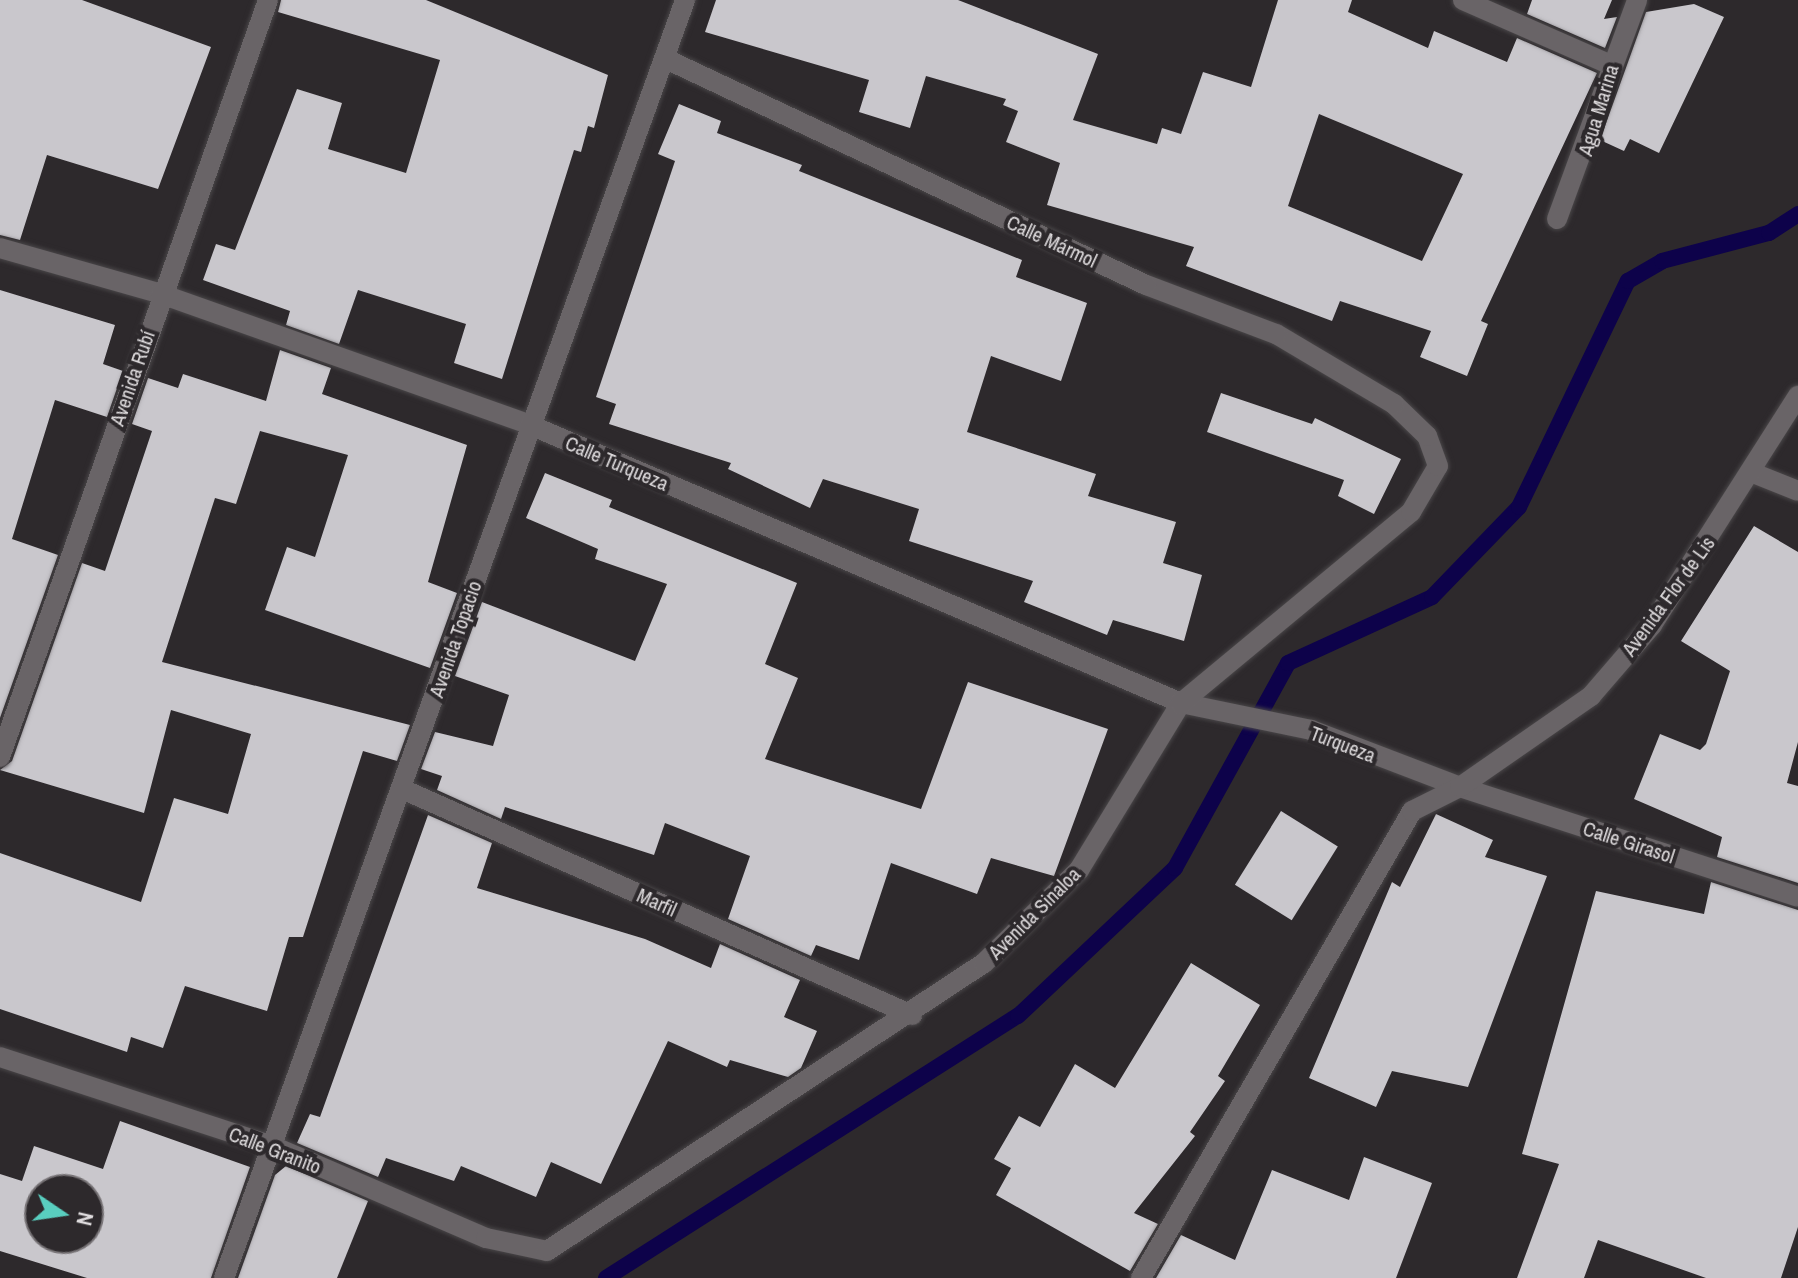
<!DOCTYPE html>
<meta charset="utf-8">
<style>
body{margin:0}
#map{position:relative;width:1798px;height:1278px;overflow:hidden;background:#2d292c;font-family:"Archivo Narrow",sans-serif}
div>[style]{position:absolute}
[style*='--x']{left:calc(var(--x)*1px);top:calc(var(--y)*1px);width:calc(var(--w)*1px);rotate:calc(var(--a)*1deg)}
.stream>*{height:16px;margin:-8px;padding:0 8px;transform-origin:8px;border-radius:8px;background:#0d024a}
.building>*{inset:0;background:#c9c7cc;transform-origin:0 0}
.roads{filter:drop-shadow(0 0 2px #494648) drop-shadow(0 0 2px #494648)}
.minor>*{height:20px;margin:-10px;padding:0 10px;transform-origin:10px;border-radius:10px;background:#696467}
span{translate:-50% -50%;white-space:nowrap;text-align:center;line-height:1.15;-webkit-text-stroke:8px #2d292c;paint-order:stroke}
.street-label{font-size:20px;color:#dedbdd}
.north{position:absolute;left:24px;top:1174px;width:80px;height:80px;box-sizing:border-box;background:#2d292c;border:2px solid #747073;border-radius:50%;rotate:103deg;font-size:22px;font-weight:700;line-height:32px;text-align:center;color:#dedbdd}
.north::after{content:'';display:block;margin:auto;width:28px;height:36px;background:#59cebf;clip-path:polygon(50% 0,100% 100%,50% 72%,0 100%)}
</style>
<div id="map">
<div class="stream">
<i style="--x:606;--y:1278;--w:488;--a:-32.5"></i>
<i style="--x:1018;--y:1016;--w:216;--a:-43.3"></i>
<i style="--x:1175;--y:868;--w:234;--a:-61.1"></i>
<i style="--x:1288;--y:663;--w:158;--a:-24.6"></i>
<i style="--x:1432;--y:597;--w:125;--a:-46"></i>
<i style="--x:1519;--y:507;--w:251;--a:-64.3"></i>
<i style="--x:1628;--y:281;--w:39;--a:-30"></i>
<i style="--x:1662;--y:261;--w:111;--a:-14.7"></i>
<i style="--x:1769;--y:233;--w:35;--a:-33"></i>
</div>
<div class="building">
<i style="clip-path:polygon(0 0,82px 0,211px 47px,158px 189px,47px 155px,20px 240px,0 235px)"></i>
<i style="clip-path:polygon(281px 0,426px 0,608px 75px,594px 128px,588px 126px,581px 152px,574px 150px,502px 379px,454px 363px,466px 324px,358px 290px,339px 344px,286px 325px,290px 311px,203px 280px,216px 244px,235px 250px,297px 89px,342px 103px,328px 149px,406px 173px,440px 60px,278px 12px)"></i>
<i style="clip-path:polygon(evenodd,716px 0,958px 0,1098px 54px,1073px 120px,1157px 144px,1162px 128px,1181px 134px,1203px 72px,1251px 87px,1278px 0,1352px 0,1348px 12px,1428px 48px,1434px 31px,1507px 62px,1517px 38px,1597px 73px,1481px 321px,1488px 324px,1467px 376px,1420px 357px,1431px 331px,1340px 301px,1332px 321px,1186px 266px,1194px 247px,1047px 205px,1060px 163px,1006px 142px,1018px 111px,1003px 105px,1006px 99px,926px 76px,910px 128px,859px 112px,869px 80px,705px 32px,716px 0,1319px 114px,1463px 174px,1422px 261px,1288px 206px,1319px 114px)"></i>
<i style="clip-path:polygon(1532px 0,1612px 0,1604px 19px,1617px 17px,1605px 48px,1527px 14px)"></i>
<i style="clip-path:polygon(1694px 4px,1724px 17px,1659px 153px,1630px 139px,1624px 151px,1600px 140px,1646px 12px)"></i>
<i style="clip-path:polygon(679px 104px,721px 121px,717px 133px,802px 165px,799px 171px,1022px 260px,1016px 277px,1087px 303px,1061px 381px,991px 356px,967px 432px,1096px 474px,1088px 496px,1176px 522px,1163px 563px,1202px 575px,1184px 641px,1113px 620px,1107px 635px,1024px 602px,1033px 581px,909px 541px,919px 509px,823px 479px,810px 508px,728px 469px,731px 463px,609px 424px,616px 404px,596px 397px,675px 161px,658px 154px)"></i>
<i style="clip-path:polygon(0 290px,115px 325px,103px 364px,123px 371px,107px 417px,55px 400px,12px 539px,58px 555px,0 718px)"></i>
<i style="clip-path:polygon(280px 350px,331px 368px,322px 394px,467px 445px,428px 582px,457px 593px,430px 668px,265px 610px,287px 547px,315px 557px,348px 455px,260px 431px,236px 504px,215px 498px,162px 662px,410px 725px,397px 761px,363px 751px,303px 937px,289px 937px,267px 1011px,185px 986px,163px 1048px,131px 1037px,127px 1052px,0 1009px,0 853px,141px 902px,174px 798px,228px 814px,251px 734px,171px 710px,144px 813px,0 770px,12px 761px,82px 563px,105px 571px,152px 431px,132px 424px,148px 378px,178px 388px,183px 374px,266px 401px)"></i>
<i style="clip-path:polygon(1221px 393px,1312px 424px,1315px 418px,1401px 459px,1374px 514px,1338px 496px,1344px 480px,1207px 432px)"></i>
<i style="clip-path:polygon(545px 473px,612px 500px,609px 507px,797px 583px,765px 664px,798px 678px,765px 759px,921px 809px,968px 682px,1108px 729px,1054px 876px,991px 858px,977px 894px,891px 863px,859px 960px,816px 945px,811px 956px,728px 919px,750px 856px,665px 823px,654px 855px,505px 807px,501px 819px,437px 790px,442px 776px,421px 769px,435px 732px,493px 746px,509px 695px,455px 676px,482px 602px,635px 661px,667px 584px,595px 559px,598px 549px,526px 518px)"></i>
<i style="clip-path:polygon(1754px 526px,1798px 552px,1798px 742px,1787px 783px,1798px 786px,1798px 883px,1717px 857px,1722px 837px,1634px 799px,1660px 734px,1700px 750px,1706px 744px,1730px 671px,1681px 641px)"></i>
<i style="left:1281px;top:811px;width:67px;height:87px;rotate:32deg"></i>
<i style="clip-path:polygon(1436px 814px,1493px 840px,1485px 857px,1547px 876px,1468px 1087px,1392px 1071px,1376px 1107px,1309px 1078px,1392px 882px,1400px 887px)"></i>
<i style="clip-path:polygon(428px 815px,492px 843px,477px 888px,645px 939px,711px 968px,720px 944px,800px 980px,784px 1017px,817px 1031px,801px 1068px,788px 1077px,730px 1060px,727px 1067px,668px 1041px,601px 1184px,551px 1162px,536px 1197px,461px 1166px,454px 1181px,386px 1158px,378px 1177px,297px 1143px,310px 1114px,320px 1117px)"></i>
<i style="clip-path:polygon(1711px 882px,1798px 910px,1798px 1227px,1781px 1278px,1706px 1278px,1598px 1240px,1584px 1278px,1517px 1278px,1559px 1164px,1522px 1154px,1596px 891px,1704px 914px)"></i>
<i style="clip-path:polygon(1191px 963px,1260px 1005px,1218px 1076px,1225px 1081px,1190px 1132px,1195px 1136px,1134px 1213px,1158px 1224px,1130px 1271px,996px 1195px,1011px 1168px,994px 1159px,1019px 1116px,1040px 1127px,1075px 1064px,1115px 1088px)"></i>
<i style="clip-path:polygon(evenodd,120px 1121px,250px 1167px,211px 1278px,87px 1278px,0 1251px,0 1174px,22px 1181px,34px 1146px,103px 1169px,120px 1121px,40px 1190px,88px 1190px,88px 1238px,40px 1238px,40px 1190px)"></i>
<i style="clip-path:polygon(1364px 1157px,1432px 1183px,1396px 1278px,1156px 1278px,1181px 1235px,1235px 1260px,1272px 1170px,1349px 1200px)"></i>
<i style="clip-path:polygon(286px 1166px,368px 1201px,337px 1278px,238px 1278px,275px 1175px)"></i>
</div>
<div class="roads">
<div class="minor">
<i style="--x:1463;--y:0;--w:162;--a:23.7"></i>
<i style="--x:1557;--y:219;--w:233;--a:-69.9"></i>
<i style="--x:0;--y:248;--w:167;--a:15.9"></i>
<i style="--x:161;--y:294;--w:392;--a:19.5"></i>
<i style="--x:530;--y:425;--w:708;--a:23.12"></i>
<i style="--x:1181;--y:703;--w:133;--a:11.7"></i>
<i style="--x:1311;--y:730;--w:160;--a:20.9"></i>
<i style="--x:1460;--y:787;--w:355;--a:18"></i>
<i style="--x:1753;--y:473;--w:48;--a:21.8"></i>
<i style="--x:0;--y:757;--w:803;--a:-70.5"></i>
<i style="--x:402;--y:789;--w:558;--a:23.9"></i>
<i style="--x:0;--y:1057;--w:284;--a:18.1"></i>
<i style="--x:270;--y:1145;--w:235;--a:23.3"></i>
<i style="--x:486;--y:1238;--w:62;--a:12"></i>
<i style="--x:547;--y:1251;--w:523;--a:-33.39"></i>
<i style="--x:984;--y:963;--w:133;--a:-44.4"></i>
<i style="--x:1079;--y:870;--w:196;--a:-58.6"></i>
<i style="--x:1181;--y:703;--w:299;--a:-39.7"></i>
<i style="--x:1411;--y:512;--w:53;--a:-59.6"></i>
<i style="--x:1438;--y:466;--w:32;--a:-110"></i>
<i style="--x:1427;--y:436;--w:46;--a:-135.9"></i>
<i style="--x:1394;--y:404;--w:137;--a:-149.3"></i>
<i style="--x:1276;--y:334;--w:139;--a:-159.3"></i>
<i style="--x:1146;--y:285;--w:531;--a:-154.79"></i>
<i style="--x:224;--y:1278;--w:1359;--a:-70.16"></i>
<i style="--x:1141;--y:1278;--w:540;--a:-59.87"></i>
<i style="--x:1412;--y:811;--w:54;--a:-26.6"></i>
<i style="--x:1460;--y:787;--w:160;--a:-34.8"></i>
<i style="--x:1591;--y:696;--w:94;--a:-49.3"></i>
<i style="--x:1652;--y:625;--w:272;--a:-57.5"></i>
</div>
</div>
<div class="street-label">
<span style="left:1598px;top:110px;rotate:-73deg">Agua Marina</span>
<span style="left:1052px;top:241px;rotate:25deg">Calle Mármol</span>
<span style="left:132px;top:378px;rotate:-71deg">Avenida Rubí</span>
<span style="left:617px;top:463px;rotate:23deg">Calle Turqueza</span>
<span style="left:1668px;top:596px;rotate:-54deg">Avenida Flor de Lis</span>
<span style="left:455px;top:639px;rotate:-71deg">Avenida Topacio</span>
<span style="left:1343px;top:744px;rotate:21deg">Turqueza</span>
<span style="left:1629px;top:842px;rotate:18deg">Calle Girasol</span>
<span style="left:657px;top:902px;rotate:24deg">Marfil</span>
<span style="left:1034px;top:913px;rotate:-45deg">Avenida Sinaloa</span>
<span style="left:275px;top:1150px;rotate:21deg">Calle Granito</span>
</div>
<div class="north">N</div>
</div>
